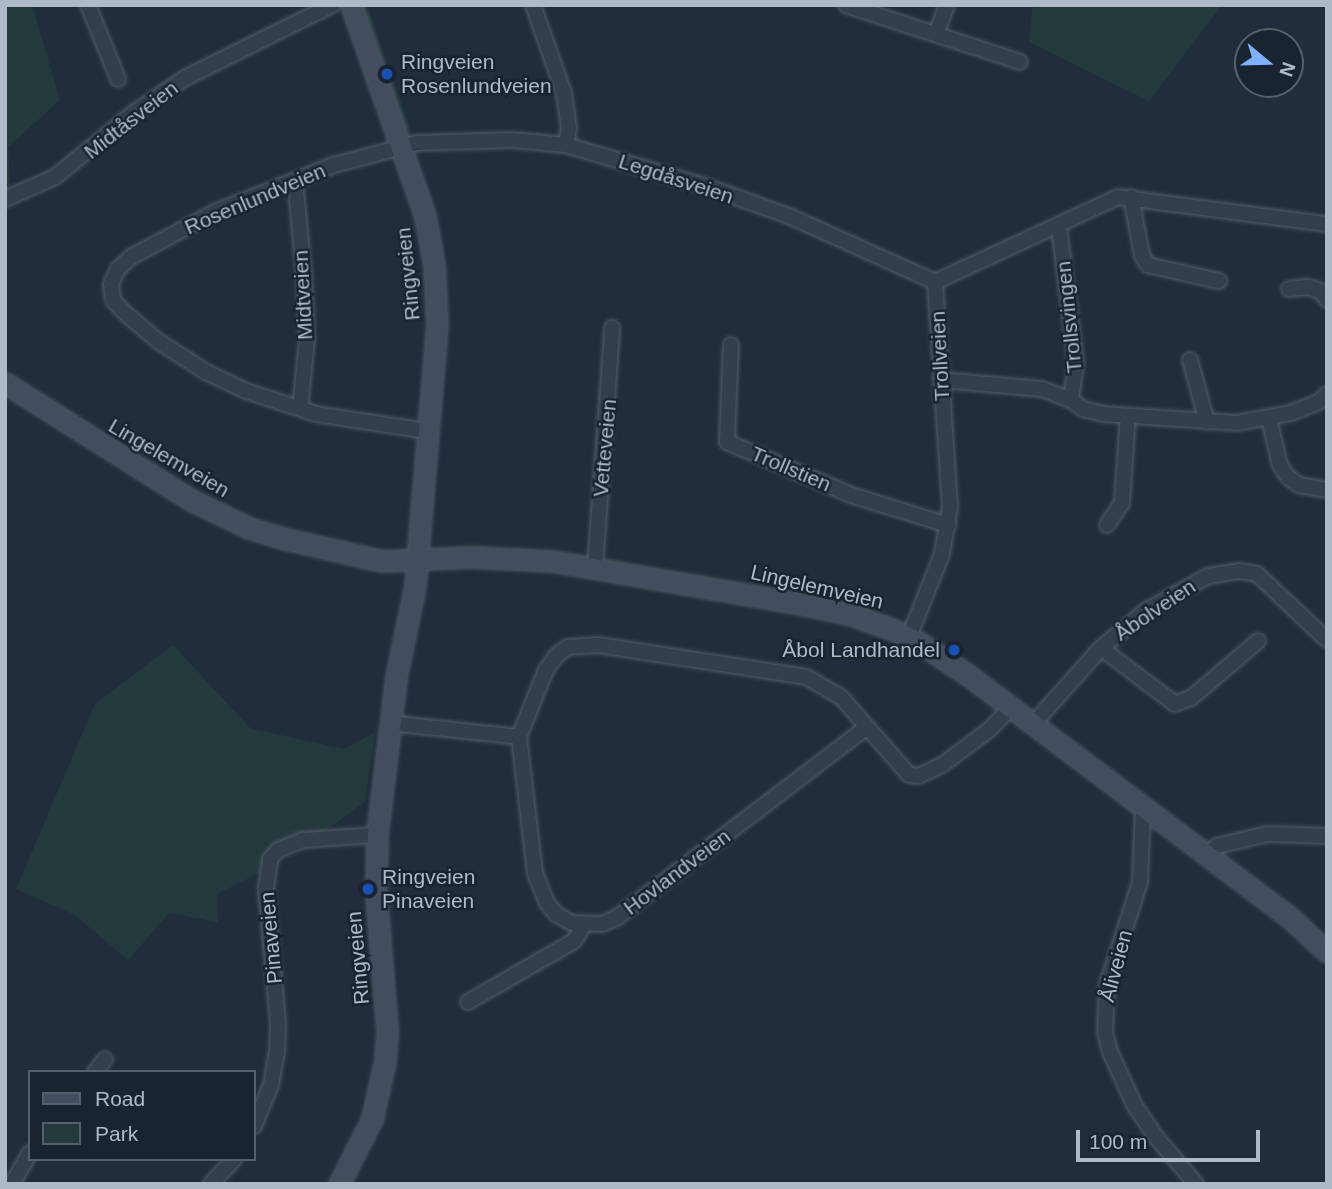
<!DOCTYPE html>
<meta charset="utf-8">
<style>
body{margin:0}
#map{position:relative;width:1332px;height:1189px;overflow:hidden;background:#212d3c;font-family:Helvetica,sans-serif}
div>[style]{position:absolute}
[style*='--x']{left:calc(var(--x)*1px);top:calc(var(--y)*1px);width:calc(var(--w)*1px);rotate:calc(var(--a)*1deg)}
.green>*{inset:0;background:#233a3d}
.roads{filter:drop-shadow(0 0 2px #535c6a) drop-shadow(0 0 2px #535c6a)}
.street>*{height:14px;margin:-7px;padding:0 7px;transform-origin:7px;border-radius:7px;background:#353e4c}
.secondary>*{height:19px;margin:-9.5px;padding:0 9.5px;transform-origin:9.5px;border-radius:9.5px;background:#434d5f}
.dots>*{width:19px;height:19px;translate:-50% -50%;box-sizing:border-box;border:4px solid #1a2431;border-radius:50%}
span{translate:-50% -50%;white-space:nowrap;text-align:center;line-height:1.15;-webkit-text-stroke:5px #1a2431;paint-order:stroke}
.poi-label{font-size:21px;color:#b0b9c8}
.left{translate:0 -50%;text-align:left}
.right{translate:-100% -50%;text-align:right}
.street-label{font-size:21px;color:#b0b9c8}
.frame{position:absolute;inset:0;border:7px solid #b0b9c8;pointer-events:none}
.legend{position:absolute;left:28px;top:1070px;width:228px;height:91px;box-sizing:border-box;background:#1a2431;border:2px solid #56606d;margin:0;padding:9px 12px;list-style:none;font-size:21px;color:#b0b9c8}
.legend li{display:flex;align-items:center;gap:14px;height:35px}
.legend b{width:35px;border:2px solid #56606d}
.north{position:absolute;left:1234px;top:28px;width:70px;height:70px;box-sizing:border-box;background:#1a2431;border:2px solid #56606d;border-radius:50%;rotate:109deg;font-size:19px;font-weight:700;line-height:28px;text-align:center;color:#b0b9c8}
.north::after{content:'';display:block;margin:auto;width:24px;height:32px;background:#80b1fd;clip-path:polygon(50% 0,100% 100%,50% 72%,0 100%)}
.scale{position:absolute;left:1076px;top:1130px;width:184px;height:32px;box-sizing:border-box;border:4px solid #b0b9c8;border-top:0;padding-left:9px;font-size:21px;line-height:24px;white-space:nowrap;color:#b0b9c8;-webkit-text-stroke:5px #1a2431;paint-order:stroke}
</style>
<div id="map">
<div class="green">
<i style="clip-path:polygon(5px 5px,32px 5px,60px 100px,8px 147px,11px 197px,5px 199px)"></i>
<i style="clip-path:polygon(361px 5px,367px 5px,411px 132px,403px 125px)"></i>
<i style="clip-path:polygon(1033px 5px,1222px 5px,1149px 101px,1029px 42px)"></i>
<i style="clip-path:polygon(173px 645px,250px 728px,344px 749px,375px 732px,365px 802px,315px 838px,289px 844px,267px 869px,217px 894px,218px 922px,169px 913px,128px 960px,75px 915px,16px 889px,95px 704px)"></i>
</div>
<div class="roads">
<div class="street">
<i style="--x:88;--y:5;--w:80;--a:67.9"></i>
<i style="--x:533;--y:5;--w:93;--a:70.6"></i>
<i style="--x:564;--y:93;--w:34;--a:82"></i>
<i style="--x:569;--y:127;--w:18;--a:99"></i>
<i style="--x:846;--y:5;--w:183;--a:18.1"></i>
<i style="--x:936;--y:34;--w:31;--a:-69"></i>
<i style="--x:295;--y:180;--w:94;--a:84.5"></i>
<i style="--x:304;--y:274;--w:65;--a:87.4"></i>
<i style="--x:307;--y:339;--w:70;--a:95.7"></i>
<i style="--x:1131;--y:197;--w:59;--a:79.3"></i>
<i style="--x:1142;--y:255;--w:12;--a:59"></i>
<i style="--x:1148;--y:265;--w:73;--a:12.7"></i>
<i style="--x:5;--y:199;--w:55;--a:-23.7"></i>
<i style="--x:55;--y:177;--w:103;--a:-39.1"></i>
<i style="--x:135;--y:112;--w:60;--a:-34.2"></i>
<i style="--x:185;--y:78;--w:164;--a:-26.4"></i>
<i style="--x:1059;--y:227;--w:138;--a:82.9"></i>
<i style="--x:1076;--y:364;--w:36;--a:98"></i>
<i style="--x:1289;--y:289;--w:19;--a:-6"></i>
<i style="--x:1308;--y:287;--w:13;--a:18"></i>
<i style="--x:1320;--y:291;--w:11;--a:52"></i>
<i style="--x:731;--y:345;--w:97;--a:92.4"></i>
<i style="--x:727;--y:442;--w:135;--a:23.1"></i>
<i style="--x:851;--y:495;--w:102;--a:17.2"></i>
<i style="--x:1190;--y:360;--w:64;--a:74.7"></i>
<i style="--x:941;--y:380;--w:101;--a:5.1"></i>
<i style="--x:1042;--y:389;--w:31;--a:21"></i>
<i style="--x:1071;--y:400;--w:15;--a:37"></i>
<i style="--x:1083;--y:409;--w:21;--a:14"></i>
<i style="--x:1103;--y:414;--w:134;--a:3.8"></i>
<i style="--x:1237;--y:423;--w:55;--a:-10.5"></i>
<i style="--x:1291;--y:413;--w:31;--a:-22"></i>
<i style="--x:1320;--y:401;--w:10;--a:-45"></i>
<i style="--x:1269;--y:419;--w:47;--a:76.6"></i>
<i style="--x:1280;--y:465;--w:14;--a:56"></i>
<i style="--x:1288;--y:477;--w:14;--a:36"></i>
<i style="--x:1299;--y:485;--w:28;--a:10"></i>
<i style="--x:427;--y:431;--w:112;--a:-171.3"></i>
<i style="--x:316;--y:414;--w:74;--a:-161.8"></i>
<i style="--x:246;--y:391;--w:44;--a:-154.6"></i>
<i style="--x:206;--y:372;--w:57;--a:-147.1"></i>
<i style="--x:158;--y:341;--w:43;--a:-139.7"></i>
<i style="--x:125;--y:313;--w:18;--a:-133"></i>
<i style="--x:113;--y:300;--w:16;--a:-97"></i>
<i style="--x:111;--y:284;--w:17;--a:-65"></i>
<i style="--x:118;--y:269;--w:18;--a:-43"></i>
<i style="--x:131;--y:257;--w:95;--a:-28.2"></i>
<i style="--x:215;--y:212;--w:128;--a:-21.6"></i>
<i style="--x:334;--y:165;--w:86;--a:-14.8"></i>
<i style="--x:417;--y:143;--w:95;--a:-1.8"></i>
<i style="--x:512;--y:140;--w:54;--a:5.3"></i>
<i style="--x:566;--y:145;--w:148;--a:16.5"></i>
<i style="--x:708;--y:187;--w:86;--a:19.7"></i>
<i style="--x:789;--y:216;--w:160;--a:24.3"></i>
<i style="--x:1107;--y:525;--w:27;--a:-56"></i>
<i style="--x:1122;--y:503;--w:87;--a:-86.1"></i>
<i style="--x:595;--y:568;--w:241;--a:-85.9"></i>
<i style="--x:909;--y:637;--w:89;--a:-68.3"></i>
<i style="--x:942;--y:554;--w:48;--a:-80.3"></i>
<i style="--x:950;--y:507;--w:225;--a:-93.8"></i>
<i style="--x:935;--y:282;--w:202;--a:-24.9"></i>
<i style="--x:1118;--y:197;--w:211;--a:7.4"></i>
<i style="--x:1101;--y:648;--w:93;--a:37.1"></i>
<i style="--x:1175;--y:704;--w:17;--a:-21"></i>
<i style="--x:1191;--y:698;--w:88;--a:-40.4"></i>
<i style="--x:389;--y:723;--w:131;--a:6.1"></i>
<i style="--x:1033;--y:724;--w:102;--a:-48.2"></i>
<i style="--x:1101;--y:648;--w:60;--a:-39.6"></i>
<i style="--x:1147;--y:610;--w:70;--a:-29.1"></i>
<i style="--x:1208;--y:576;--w:31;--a:-9"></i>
<i style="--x:1239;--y:571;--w:18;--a:9"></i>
<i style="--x:1257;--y:574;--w:96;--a:43.3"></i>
<i style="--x:867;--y:727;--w:313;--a:142.7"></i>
<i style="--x:618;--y:917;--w:17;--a:156"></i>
<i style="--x:602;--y:924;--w:30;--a:-178"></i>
<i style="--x:572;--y:923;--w:18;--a:-151"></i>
<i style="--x:556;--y:914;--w:14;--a:-129"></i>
<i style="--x:547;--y:903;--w:32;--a:-112"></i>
<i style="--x:535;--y:873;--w:137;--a:-96.7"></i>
<i style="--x:519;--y:737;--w:72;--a:-68.1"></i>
<i style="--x:546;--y:670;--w:19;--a:-54"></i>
<i style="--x:557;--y:655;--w:14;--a:-36"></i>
<i style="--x:568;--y:647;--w:30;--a:-4"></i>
<i style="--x:598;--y:645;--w:210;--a:8.7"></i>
<i style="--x:806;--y:677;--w:40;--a:29.7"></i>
<i style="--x:841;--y:697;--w:103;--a:48.9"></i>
<i style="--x:909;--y:775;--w:10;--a:6"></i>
<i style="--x:919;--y:776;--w:25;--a:-26"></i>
<i style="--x:942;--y:765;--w:59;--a:-36.7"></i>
<i style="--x:989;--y:730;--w:30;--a:-46"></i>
<i style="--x:1143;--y:807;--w:75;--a:92.3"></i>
<i style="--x:1140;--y:882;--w:108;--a:107.8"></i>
<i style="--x:1107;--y:985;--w:47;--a:92.4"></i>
<i style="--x:1105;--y:1032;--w:21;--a:76"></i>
<i style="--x:1110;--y:1052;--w:60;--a:65.2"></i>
<i style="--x:1135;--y:1106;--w:37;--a:56"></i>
<i style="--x:1156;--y:1137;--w:62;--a:49.6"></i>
<i style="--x:1207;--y:855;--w:13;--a:-42"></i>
<i style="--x:1217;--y:846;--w:51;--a:-13.5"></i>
<i style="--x:1267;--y:834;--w:60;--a:1.9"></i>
<i style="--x:468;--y:1002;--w:122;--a:-29.9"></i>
<i style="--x:574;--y:941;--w:19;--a:-58"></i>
<i style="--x:95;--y:1072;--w:16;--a:-52"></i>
<i style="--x:254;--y:1126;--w:44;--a:-67.5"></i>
<i style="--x:271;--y:1085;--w:34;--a:-80"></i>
<i style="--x:277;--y:1052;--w:29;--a:-88"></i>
<i style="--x:278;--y:1023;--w:135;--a:-95.1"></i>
<i style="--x:266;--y:889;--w:30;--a:-82"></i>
<i style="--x:270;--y:859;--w:12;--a:-48"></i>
<i style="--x:278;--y:850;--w:27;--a:-22"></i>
<i style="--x:303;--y:840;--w:74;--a:-3.9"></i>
<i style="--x:12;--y:1184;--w:36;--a:-60"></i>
<i style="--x:211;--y:1184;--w:34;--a:-47"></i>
</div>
<div class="secondary">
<i style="--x:5;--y:383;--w:220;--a:32.2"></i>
<i style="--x:191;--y:500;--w:64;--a:25.8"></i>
<i style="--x:249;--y:528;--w:39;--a:17"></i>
<i style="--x:286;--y:539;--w:98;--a:12.9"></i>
<i style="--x:382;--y:561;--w:89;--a:-2.6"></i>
<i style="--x:471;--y:557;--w:81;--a:2.8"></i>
<i style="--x:552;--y:561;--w:248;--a:9.8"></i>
<i style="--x:796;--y:603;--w:54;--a:11.7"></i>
<i style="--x:849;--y:614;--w:48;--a:19.6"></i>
<i style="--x:894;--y:630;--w:33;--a:27"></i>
<i style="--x:923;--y:645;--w:54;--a:33.7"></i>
<i style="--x:968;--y:675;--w:399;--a:37"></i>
<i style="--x:1287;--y:915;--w:54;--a:42.8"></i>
<i style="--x:339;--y:1184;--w:73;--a:-63.1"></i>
<i style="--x:372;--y:1119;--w:59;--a:-77.4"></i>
<i style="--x:385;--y:1061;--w:31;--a:-86"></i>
<i style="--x:387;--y:1030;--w:138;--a:-94.6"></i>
<i style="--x:376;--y:892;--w:57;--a:-89"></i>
<i style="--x:377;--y:835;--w:159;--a:-83.1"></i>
<i style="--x:396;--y:677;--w:93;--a:-78.2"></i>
<i style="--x:415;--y:586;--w:264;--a:-85.2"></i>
<i style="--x:437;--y:323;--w:58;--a:-93"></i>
<i style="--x:434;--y:265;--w:50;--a:-100.4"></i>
<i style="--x:425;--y:216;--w:224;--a:-109.3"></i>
</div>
</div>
<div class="dots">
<i style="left:387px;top:74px;background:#1a4fb4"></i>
<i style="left:954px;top:650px;background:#1a4fb4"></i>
<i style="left:368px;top:889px;background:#1a4fb4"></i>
</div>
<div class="poi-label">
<span class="left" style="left:401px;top:74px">Ringveien<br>Rosenlundveien</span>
<span class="right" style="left:940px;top:650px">Åbol Landhandel</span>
<span class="left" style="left:382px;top:889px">Ringveien<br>Pinaveien</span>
</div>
<div class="street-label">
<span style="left:131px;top:120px;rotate:-38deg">Midtåsveien</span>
<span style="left:676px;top:179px;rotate:18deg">Legdåsveien</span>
<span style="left:255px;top:199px;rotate:-23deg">Rosenlundveien</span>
<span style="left:408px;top:274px;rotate:-96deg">Ringveien</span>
<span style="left:303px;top:295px;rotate:-93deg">Midtveien</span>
<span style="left:1069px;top:317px;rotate:-96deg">Trollsvingen</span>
<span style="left:940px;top:356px;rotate:-93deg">Trollveien</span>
<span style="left:605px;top:448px;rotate:-85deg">Vetteveien</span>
<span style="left:169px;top:458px;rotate:30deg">Lingelemveien</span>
<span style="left:791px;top:469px;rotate:23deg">Trollstien</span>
<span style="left:817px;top:587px;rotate:13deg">Lingelemveien</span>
<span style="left:1155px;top:610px;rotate:-34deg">Åbolveien</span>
<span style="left:677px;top:872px;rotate:-37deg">Hovlandveien</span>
<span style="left:271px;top:938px;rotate:-95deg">Pinaveien</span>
<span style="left:358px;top:958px;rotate:-95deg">Ringveien</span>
<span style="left:1116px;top:966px;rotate:-75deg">Åliveien</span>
</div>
<div class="frame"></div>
<ul class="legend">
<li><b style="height:9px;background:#434d5f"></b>Road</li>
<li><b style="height:19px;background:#233a3d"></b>Park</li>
</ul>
<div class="north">N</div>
<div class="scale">100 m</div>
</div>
